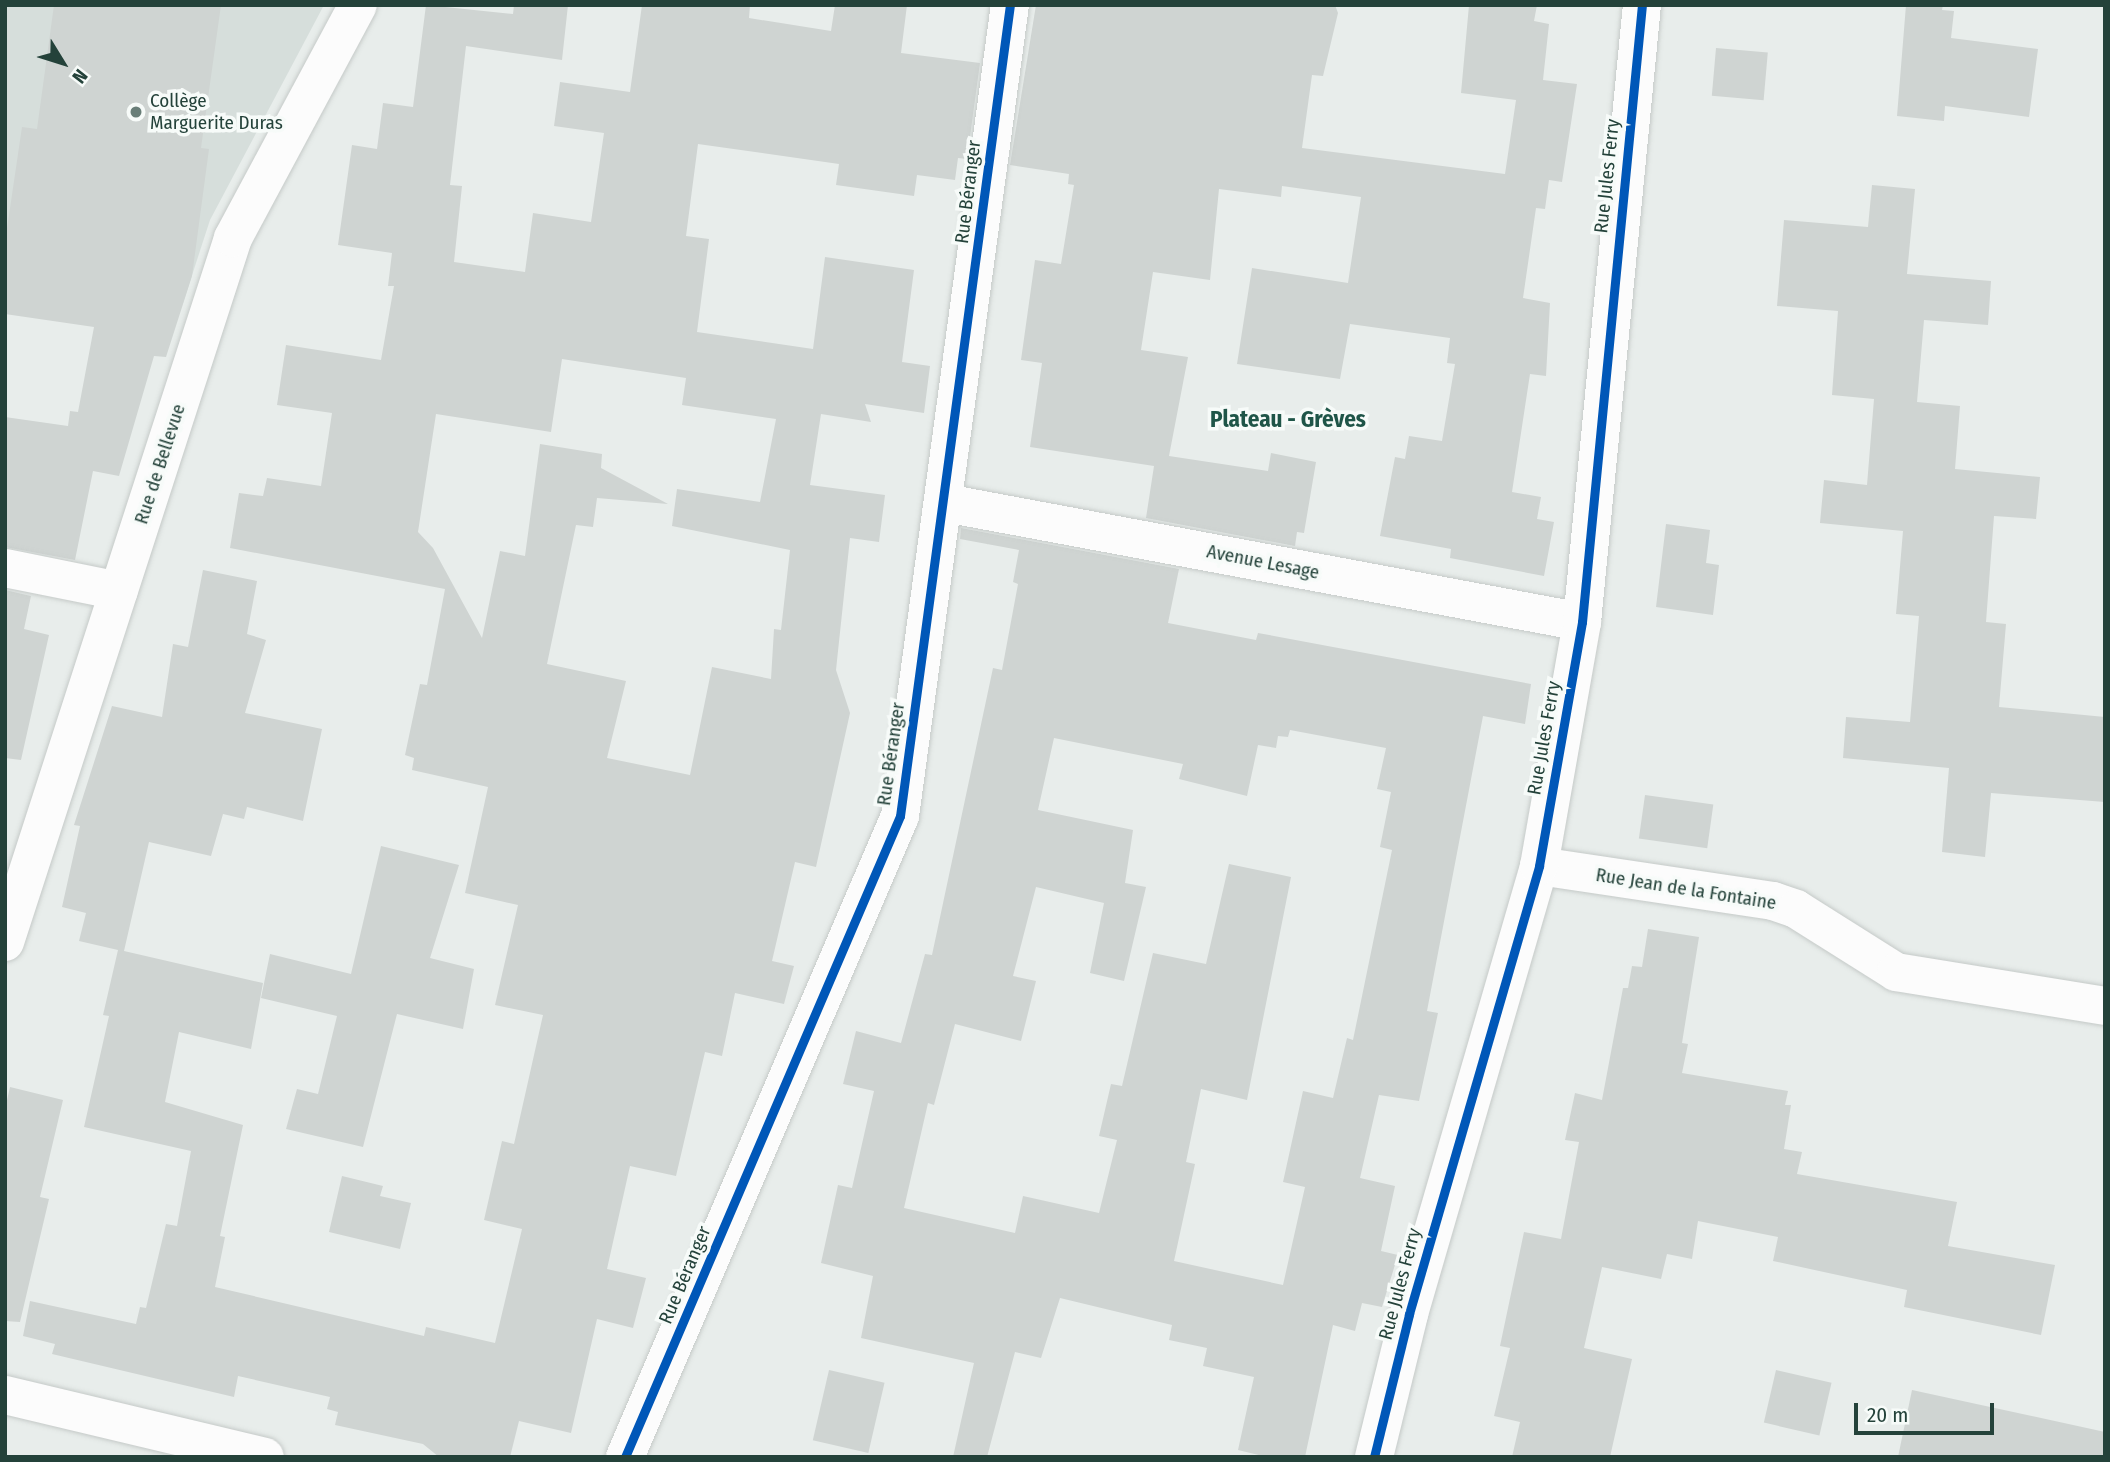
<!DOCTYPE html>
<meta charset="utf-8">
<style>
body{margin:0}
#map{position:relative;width:2110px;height:1462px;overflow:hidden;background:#e8edeb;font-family:"Fira Sans Condensed",sans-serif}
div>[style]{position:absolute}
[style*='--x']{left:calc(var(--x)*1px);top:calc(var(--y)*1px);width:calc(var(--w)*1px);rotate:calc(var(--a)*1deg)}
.built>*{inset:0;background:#d6dedb}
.building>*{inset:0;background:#cfd4d2;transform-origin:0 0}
.roads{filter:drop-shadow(0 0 2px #c5cac8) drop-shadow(0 0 2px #c5cac8)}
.minor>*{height:38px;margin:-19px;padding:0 19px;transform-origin:19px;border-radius:19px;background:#fcfcfc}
.cycleway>*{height:9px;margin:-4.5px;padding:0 4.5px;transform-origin:4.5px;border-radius:4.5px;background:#0057b8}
.dots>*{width:19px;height:19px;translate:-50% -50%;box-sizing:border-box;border:4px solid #f7fbf9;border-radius:50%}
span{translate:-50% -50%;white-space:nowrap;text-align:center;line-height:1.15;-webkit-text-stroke:7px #f7fbf9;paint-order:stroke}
.poi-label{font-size:19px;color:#24423a}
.left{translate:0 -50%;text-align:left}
.street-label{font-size:19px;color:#24423a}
.quarter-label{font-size:23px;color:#1f5548;font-weight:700}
.frame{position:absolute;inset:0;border:7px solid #24423a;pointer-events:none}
.north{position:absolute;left:28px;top:28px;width:70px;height:70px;-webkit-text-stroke:5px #f7fbf9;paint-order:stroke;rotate:128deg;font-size:19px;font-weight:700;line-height:28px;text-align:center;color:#24423a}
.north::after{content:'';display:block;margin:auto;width:24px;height:32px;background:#24423a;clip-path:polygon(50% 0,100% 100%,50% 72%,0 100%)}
.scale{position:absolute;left:1854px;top:1403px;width:140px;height:32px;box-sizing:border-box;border:4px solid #24423a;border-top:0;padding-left:9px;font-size:21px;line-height:24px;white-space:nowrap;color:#24423a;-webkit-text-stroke:5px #f7fbf9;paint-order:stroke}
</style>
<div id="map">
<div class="built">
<i style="clip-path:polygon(5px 5px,324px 5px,210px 220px,183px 303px,5px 278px)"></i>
</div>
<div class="building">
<i style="clip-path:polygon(54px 5px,221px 5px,201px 148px,209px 149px,192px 276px,166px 357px,154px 356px,119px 476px,93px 471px,75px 560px,5px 547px,5px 417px,68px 426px,70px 411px,78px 412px,94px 327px,5px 314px,5px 242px,22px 127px,37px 129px)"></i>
<i style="clip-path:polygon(evenodd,426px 5px,513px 14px,514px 5px,568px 5px,562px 60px,466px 46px,450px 185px,462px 186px,454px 262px,525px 272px,533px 213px,591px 222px,604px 133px,554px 126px,560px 82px,630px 92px,642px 5px,750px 5px,749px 18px,831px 31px,835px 5px,907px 5px,901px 53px,980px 63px,967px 159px,958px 158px,955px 180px,917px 175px,914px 196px,836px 185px,839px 164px,698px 144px,686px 236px,709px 239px,697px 332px,813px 349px,825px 257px,914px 270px,902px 362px,930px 366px,924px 413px,865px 404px,871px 422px,821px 414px,810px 485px,885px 495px,879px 542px,850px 538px,836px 670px,850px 713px,816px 867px,795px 862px,772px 961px,794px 966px,784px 1004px,735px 993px,722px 1056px,705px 1052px,676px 1176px,630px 1166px,607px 1269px,646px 1278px,633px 1328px,597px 1319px,571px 1433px,519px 1421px,510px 1457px,439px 1457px,423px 1444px,335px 1425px,338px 1412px,327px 1409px,330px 1397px,238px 1376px,234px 1397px,52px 1354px,55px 1344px,23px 1336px,30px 1301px,136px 1324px,140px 1307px,146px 1308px,166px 1224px,177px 1226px,191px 1151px,84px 1127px,109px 1016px,103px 1015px,118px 950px,79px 941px,86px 913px,62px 907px,80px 826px,74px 825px,112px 706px,162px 717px,173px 644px,188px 647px,203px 570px,257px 581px,247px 634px,266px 640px,245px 713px,322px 729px,303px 821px,247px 807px,244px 819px,223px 814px,211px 856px,149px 842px,124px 951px,263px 983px,251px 1049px,179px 1032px,165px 1102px,243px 1125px,220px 1236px,225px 1237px,215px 1287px,424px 1336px,426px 1327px,495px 1343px,522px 1229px,484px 1220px,502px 1141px,514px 1144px,543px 1015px,495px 1005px,518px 905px,465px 893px,488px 787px,412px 770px,414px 758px,405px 755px,420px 684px,427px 685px,445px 589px,230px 548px,239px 493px,263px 496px,267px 478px,321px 486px,332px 413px,277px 405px,286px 345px,381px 360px,394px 286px,388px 286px,392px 253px,338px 245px,352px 145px,377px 149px,383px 103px,413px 107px,426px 5px,562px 359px,686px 378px,682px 405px,776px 419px,760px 502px,677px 489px,672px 526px,790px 550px,781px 630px,774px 629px,771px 679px,712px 667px,690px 775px,607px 758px,626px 681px,547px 664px,576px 525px,593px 527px,597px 498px,668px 504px,601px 468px,602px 454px,540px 444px,525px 556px,500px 551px,482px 638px,433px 548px,418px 532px,436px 414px,551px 432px,562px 359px)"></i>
<i style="clip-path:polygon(1036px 5px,1335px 5px,1338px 13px,1323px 76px,1312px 75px,1302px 148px,1505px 174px,1516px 100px,1461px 93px,1469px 5px,1537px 5px,1534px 21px,1549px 24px,1543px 80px,1577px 84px,1562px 182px,1549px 180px,1545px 209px,1536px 208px,1523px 298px,1550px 303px,1546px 376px,1530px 374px,1512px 492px,1541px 497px,1537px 519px,1554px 522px,1544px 576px,1450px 558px,1451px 549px,1380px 536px,1395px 457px,1405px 459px,1409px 436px,1442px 441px,1455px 364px,1447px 363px,1450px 338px,1350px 324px,1340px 379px,1237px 364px,1252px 268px,1348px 283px,1361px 197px,1282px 186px,1281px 197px,1219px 189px,1210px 280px,1153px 272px,1141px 350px,1188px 357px,1169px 456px,1268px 471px,1271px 453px,1316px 462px,1304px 533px,1297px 532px,1295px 546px,1146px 518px,1154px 466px,1030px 447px,1042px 363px,1021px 360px,1035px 260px,1061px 264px,1074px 185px,1068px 184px,1069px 174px,1010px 165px)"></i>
<i style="clip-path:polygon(1906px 5px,1943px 5px,1942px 10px,1954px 11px,1951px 38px,2038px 49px,2029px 117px,1945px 106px,1944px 121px,1897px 116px)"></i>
<i style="left:1716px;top:48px;width:52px;height:48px;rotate:5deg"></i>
<i style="clip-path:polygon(1872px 185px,1915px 189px,1907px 274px,1991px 281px,1988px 325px,1924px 320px,1917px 402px,1960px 406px,1955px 469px,2040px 477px,2036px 519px,1994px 516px,1986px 622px,2006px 624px,1999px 707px,2105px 717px,2105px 802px,1991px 793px,1985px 857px,1942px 852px,1949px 768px,1843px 758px,1846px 717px,1910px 722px,1919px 616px,1896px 614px,1903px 531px,1820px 523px,1824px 480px,1867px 485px,1874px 399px,1832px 395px,1838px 311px,1777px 306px,1784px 220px,1868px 227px)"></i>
<i style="clip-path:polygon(1666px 524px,1710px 530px,1706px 563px,1719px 565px,1713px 615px,1656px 607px)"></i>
<i style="clip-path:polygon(evenodd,961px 528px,1179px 569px,1168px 623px,1256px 640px,1258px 633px,1531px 684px,1525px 724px,1483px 716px,1427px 1011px,1438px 1013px,1419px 1101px,1379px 1095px,1360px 1178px,1395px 1186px,1381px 1251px,1398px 1255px,1382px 1307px,1362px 1303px,1355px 1331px,1333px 1325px,1305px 1457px,1267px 1457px,1238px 1450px,1254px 1377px,1203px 1366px,1207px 1348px,1169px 1340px,1172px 1325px,1060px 1298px,1041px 1358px,1015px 1352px,987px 1457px,953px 1457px,974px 1363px,861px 1338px,873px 1276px,821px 1263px,838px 1185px,852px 1188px,874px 1091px,843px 1084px,856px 1031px,901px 1043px,925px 954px,932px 955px,993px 668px,1002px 670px,1018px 584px,1013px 582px,1019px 550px,960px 539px,961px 528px,1290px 730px,1386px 748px,1377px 789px,1391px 792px,1380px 847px,1392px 850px,1353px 1040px,1347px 1038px,1333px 1098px,1303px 1091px,1283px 1182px,1305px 1187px,1283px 1285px,1174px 1261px,1195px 1164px,1186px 1162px,1201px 1089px,1247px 1100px,1291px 877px,1229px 864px,1206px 964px,1153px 953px,1122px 1086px,1111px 1084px,1099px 1136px,1117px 1140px,1099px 1213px,1023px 1196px,1015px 1233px,904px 1208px,928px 1103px,934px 1105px,955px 1024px,1021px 1041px,1036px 981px,1013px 976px,1036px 887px,1104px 903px,1090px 973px,1124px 981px,1146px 887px,1125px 883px,1133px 830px,1038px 810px,1054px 738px,1183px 764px,1179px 779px,1247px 796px,1258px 745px,1276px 748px,1278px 736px,1288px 737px,1290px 730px)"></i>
<i style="clip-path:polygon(5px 590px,31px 596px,24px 629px,49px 635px,21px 760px,5px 758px)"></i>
<i style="left:1645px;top:795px;width:69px;height:44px;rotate:8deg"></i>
<i style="clip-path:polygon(381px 846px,459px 865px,430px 958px,474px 969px,463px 1029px,397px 1014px,363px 1147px,286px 1129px,297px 1089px,318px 1094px,337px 1016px,261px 998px,270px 954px,351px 974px)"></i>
<i style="clip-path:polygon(1648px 929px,1699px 937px,1682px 1043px,1688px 1044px,1682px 1073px,1788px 1091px,1785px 1105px,1791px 1105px,1784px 1149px,1802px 1152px,1797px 1174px,1957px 1202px,1948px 1246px,2055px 1265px,2041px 1335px,1904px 1307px,1907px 1290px,1773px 1261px,1778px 1237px,1698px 1221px,1692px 1259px,1667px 1254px,1661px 1279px,1602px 1267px,1584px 1348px,1632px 1359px,1610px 1457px,1512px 1457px,1520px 1422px,1494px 1416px,1510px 1348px,1500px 1346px,1524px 1232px,1561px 1239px,1579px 1142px,1565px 1140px,1575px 1093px,1602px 1100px,1623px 988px,1628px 988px,1632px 966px,1642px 967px)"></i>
<i style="clip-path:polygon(10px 1087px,63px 1100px,40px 1197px,49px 1199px,20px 1322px,5px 1321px,5px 1109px)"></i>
<i style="clip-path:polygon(342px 1176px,383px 1186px,380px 1196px,411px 1203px,400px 1249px,329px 1232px)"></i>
<i style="left:829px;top:1370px;width:57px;height:72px;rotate:13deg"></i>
<i style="left:1776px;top:1370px;width:57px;height:54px;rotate:13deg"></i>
<i style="clip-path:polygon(1912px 1390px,2105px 1432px,2105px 1457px,1898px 1457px)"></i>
</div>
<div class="roads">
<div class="minor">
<i style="--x:945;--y:503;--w:648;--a:10.58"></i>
<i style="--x:5;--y:568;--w:116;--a:11.4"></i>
<i style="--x:1539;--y:866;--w:237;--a:8.5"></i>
<i style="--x:1773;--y:901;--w:24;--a:19"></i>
<i style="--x:1796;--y:909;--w:118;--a:32.2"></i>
<i style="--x:1896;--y:972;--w:212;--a:9.2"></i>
<i style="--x:5;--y:942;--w:740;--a:-72.05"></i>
<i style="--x:233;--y:238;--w:264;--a:-61.8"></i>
<i style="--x:5;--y:1395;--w:267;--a:13.4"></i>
<i style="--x:625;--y:1457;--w:697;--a:-66.78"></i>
<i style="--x:900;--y:816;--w:818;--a:-82.28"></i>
<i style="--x:1374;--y:1457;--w:147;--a:-76.2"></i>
<i style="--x:1409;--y:1314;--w:466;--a:-73.8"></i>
<i style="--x:1539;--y:866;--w:248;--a:-80"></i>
<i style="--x:1582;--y:622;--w:620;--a:-84.45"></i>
</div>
</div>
<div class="cycleway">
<i style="--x:625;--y:1457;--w:697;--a:-66.78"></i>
<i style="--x:900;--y:816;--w:818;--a:-82.28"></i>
<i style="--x:1374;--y:1457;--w:147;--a:-76.2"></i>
<i style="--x:1409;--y:1314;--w:466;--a:-73.8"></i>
<i style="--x:1539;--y:866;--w:248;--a:-80"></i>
<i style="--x:1582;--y:622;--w:620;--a:-84.45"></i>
</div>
<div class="dots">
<i style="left:136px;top:112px;background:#697e78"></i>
</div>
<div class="poi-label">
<span class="left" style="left:150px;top:112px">Collège<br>Marguerite Duras</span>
</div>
<div class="street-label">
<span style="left:1607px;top:176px;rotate:-84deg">Rue Jules Ferry</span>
<span style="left:968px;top:192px;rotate:-83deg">Rue Béranger</span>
<span style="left:160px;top:464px;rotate:-72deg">Rue de Bellevue</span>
<span style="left:1263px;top:562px;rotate:11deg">Avenue Lesage</span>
<span style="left:1544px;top:738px;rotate:-80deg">Rue Jules Ferry</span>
<span style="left:891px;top:754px;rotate:-82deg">Rue Béranger</span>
<span style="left:1686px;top:889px;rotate:9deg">Rue Jean de la Fontaine</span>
<span style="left:685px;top:1275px;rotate:-67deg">Rue Béranger</span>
<span style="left:1400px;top:1284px;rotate:-75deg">Rue Jules Ferry</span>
</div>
<div class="quarter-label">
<span style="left:1288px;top:419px">Plateau - Grèves</span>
</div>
<div class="frame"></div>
<div class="north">N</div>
<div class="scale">20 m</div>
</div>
